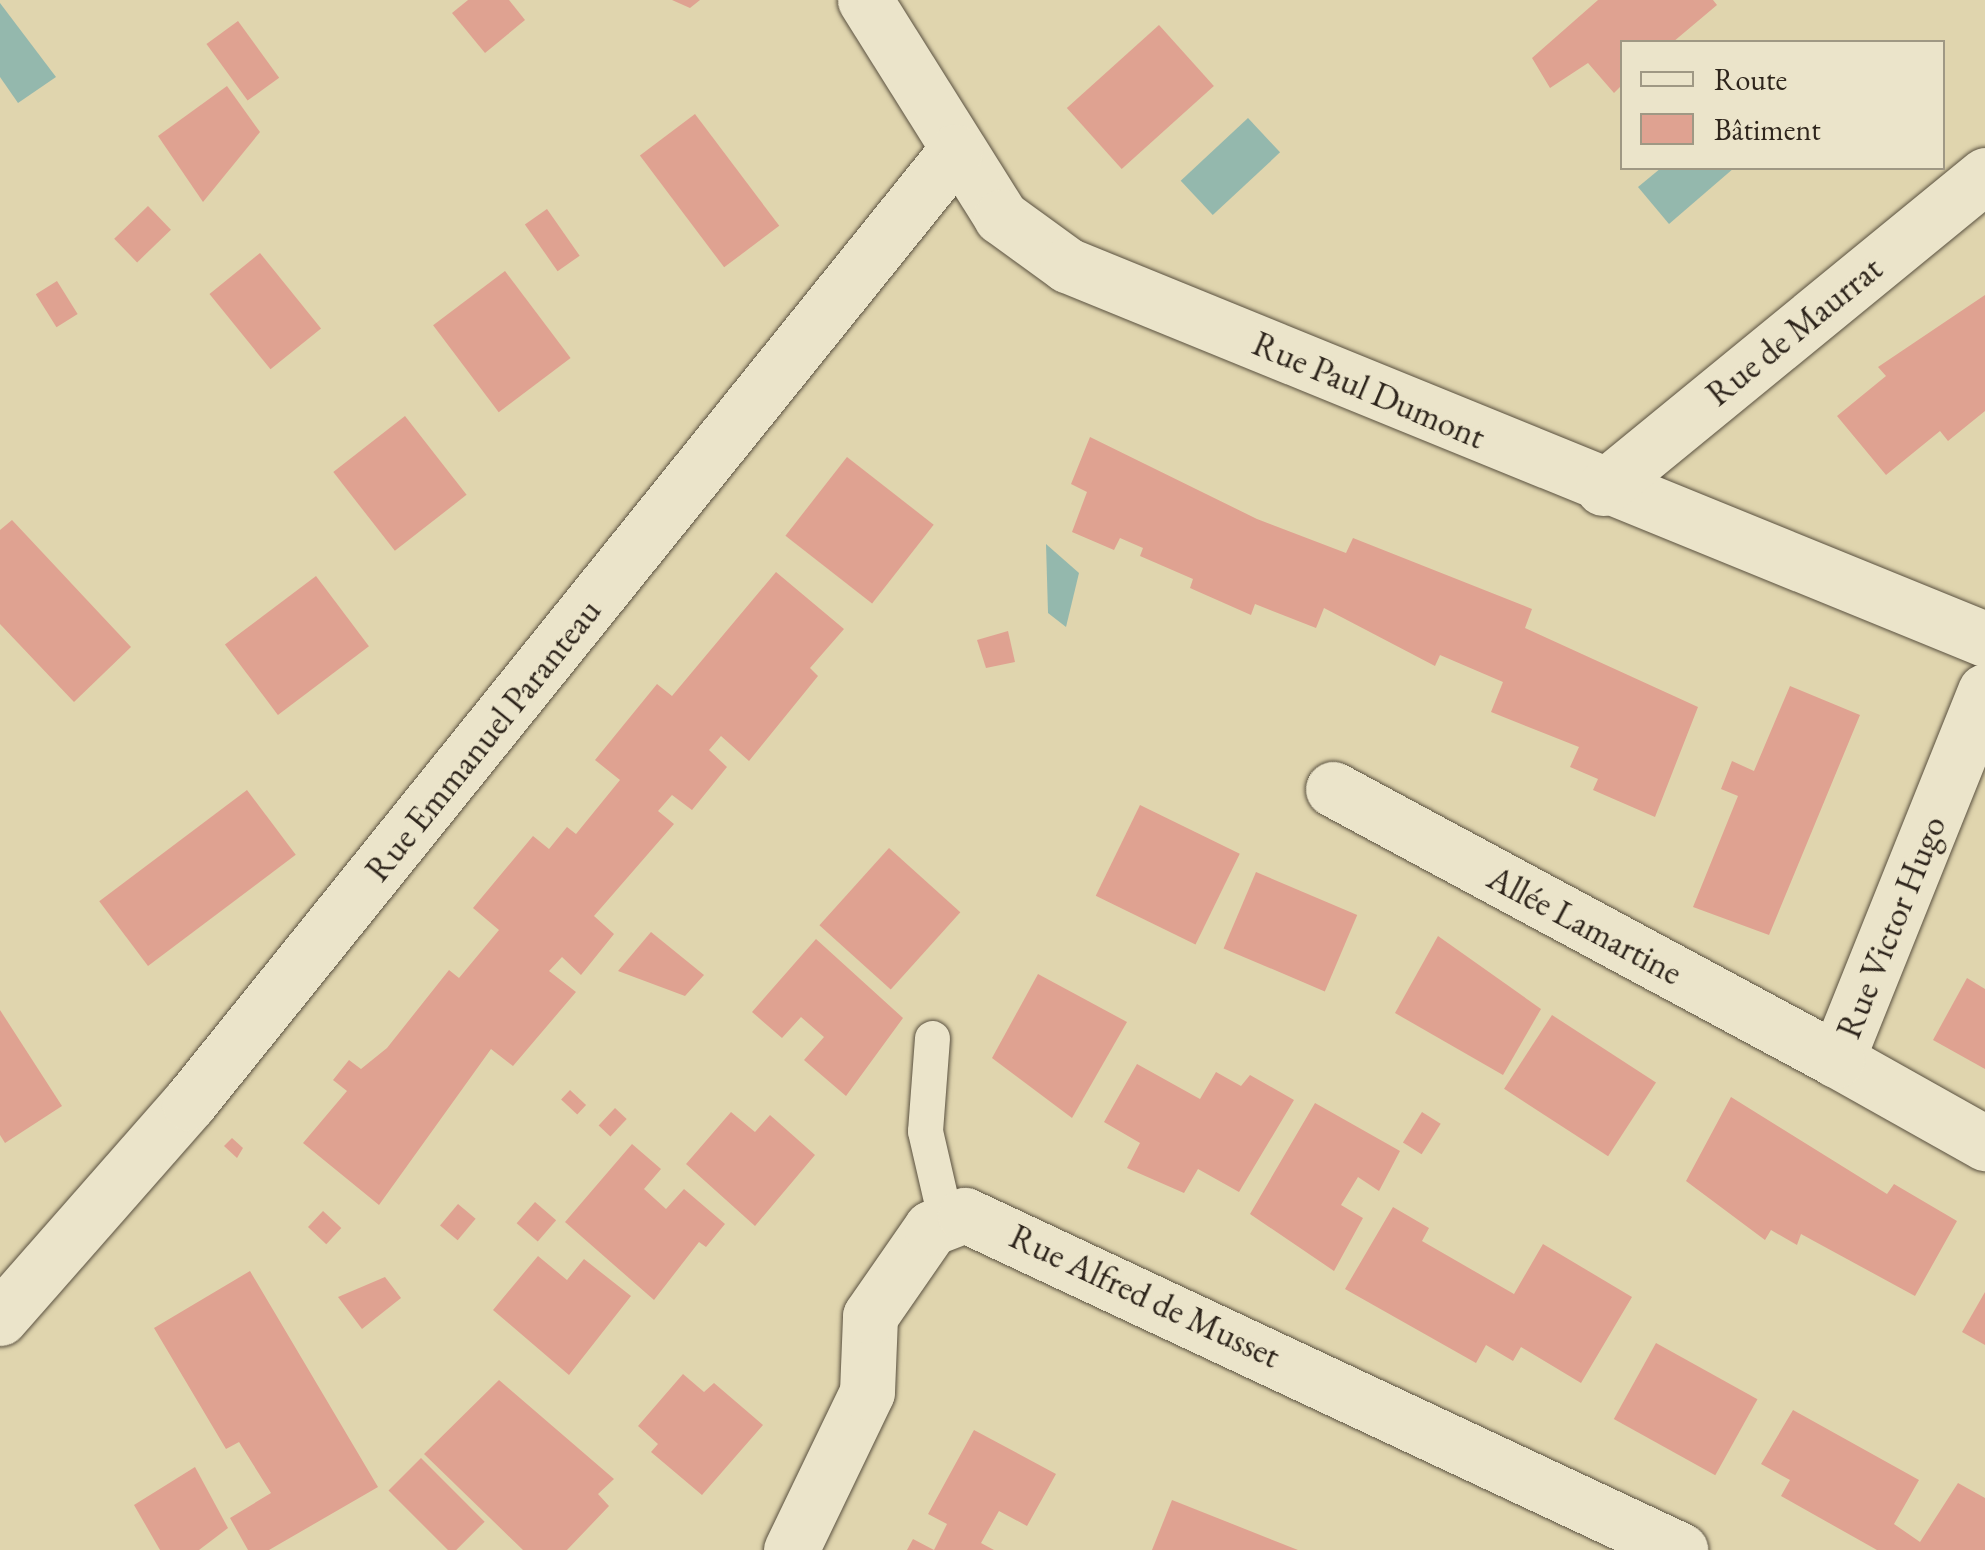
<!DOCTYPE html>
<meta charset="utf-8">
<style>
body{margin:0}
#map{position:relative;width:1985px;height:1550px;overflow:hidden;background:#e0d5ae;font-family:"EB Garamond",serif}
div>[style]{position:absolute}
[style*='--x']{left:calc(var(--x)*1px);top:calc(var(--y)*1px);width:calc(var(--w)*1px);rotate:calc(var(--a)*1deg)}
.water>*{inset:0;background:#94b8ad;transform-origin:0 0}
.building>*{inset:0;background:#dfa291;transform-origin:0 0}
.roads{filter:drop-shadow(0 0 2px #5a5140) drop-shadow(0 0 2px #5a5140)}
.service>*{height:35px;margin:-17.5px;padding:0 17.5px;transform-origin:17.5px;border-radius:17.5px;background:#ebe4ca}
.minor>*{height:55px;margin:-27.5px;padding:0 27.5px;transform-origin:27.5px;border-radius:27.5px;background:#ebe4ca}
span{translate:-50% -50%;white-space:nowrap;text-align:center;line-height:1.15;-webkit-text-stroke:8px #ebe4ca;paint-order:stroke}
.street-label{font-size:35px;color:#2e251c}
.legend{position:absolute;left:1620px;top:40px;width:325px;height:130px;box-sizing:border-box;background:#ebe4ca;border:2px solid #9f9884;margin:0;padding:12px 18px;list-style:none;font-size:30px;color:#2e251c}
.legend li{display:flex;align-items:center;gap:20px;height:50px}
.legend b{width:50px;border:2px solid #9f9884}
</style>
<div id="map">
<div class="water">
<i style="clip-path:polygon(0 3px,56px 77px,18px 103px,0 77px)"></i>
<i style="left:1248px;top:118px;width:47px;height:92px;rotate:47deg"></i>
<i style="clip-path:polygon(1661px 168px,1734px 168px,1669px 224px,1638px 187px)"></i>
<i style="clip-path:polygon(1046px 544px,1079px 573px,1066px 627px,1048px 613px)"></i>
</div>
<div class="building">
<i style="clip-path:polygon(468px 0,509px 0,525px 20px,485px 53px,452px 13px)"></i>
<i style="clip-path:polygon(672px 0,700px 0,690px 8px)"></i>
<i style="clip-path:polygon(1598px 0,1713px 0,1717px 5px,1673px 42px,1622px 42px,1622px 85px,1614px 93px,1588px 63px,1550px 88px,1532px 58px)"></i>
<i style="left:238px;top:21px;width:70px;height:39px;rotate:54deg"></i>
<i style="left:1159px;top:25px;width:82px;height:124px;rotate:48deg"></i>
<i style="clip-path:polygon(227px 86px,260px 132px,203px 202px,158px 136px)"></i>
<i style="left:695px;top:114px;width:140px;height:69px;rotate:53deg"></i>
<i style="left:148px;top:206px;width:33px;height:47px;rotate:46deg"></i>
<i style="left:547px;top:209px;width:57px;height:27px;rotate:55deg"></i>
<i style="left:260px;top:253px;width:97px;height:65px;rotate:51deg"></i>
<i style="left:505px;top:271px;width:109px;height:90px;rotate:53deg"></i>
<i style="left:57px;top:281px;width:39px;height:25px;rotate:58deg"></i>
<i style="clip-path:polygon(1985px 295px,1985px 411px,1948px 441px,1940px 431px,1886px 475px,1837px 416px,1886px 376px,1878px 367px)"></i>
<i style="left:405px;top:416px;width:100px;height:91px;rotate:52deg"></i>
<i style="clip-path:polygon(1090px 437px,1257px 519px,1346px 553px,1353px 538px,1532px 609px,1525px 628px,1698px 707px,1655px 817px,1593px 790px,1598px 779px,1570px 767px,1579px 747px,1491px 712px,1503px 682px,1440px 655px,1435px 666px,1324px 608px,1316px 628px,1255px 604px,1251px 615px,1190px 588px,1193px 579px,1140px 556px,1143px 548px,1120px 538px,1114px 550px,1072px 532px,1087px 492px,1071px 484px)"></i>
<i style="left:847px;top:457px;width:110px;height:100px;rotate:38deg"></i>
<i style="clip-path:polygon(12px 520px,131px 647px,74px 702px,0 624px,0 530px)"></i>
<i style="clip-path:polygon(776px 572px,844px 629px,810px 668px,818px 676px,749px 761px,721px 736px,709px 750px,727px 767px,692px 810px,672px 795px,658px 811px,674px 824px,594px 916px,614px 934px,581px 975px,562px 957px,549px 971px,576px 992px,513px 1066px,491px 1049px,379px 1205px,303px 1143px,347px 1091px,333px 1080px,349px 1060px,361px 1069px,387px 1048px,449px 970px,459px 978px,499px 930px,473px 908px,533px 836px,549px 849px,567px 827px,576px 834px,620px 780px,595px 760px,657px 684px,672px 696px)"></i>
<i style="left:316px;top:576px;width:88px;height:114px;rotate:53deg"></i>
<i style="clip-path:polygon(1008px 631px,1015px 662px,986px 668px,977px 640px)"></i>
<i style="clip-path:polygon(1790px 686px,1860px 715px,1769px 935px,1693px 907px,1738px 796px,1721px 789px,1732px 761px,1754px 771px)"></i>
<i style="left:247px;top:790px;width:81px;height:185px;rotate:53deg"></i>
<i style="left:1140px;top:805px;width:111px;height:101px;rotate:26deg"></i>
<i style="left:889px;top:848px;width:96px;height:104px;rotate:42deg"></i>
<i style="left:1256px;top:872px;width:110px;height:83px;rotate:23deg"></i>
<i style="clip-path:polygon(651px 932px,704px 975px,685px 996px,618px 971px)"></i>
<i style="clip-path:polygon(1438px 936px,1541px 1009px,1503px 1075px,1395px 1013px)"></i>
<i style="clip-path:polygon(816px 939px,903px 1018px,846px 1096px,804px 1060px,824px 1037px,801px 1017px,782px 1038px,752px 1012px)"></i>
<i style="clip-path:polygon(1038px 974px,1127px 1022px,1072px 1118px,992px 1058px)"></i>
<i style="clip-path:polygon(1967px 978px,1985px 989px,1985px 1069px,1933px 1040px)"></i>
<i style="clip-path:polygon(0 1010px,62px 1106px,5px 1143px,0 1135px)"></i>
<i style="left:1552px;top:1015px;width:124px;height:88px;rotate:33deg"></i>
<i style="clip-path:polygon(1137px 1064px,1200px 1099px,1216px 1072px,1241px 1086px,1250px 1075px,1294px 1100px,1239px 1192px,1198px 1169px,1184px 1193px,1127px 1168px,1140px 1143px,1104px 1122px)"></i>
<i style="left:570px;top:1090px;width:22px;height:13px;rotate:43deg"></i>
<i style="clip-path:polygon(1731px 1097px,1887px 1194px,1894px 1184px,1957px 1221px,1915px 1296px,1801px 1234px,1797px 1245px,1771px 1230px,1765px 1240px,1686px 1181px)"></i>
<i style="clip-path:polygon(1315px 1103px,1400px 1151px,1379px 1191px,1358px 1177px,1341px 1205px,1363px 1218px,1334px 1271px,1250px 1214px)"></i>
<i style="left:615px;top:1108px;width:16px;height:24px;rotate:43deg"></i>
<i style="clip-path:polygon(731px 1112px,755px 1132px,770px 1115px,815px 1155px,755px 1226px,686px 1164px)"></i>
<i style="left:1422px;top:1112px;width:22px;height:36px;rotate:32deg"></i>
<i style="clip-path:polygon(232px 1138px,243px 1148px,237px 1158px,224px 1146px)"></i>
<i style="clip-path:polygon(632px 1144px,661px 1169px,644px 1189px,666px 1209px,684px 1189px,725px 1224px,706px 1247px,699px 1242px,654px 1300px,565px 1222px)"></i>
<i style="left:535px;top:1202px;width:28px;height:28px;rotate:41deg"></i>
<i style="left:458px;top:1204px;width:23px;height:28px;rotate:40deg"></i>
<i style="clip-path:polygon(1393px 1207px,1429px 1228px,1422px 1241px,1514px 1294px,1543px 1244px,1632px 1297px,1581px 1383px,1521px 1347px,1513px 1361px,1486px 1345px,1476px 1363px,1345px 1289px)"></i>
<i style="left:323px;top:1211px;width:25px;height:22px;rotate:43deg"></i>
<i style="clip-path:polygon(538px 1256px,567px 1280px,584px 1259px,631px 1296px,569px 1375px,493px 1310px)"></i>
<i style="clip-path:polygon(250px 1271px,378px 1487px,269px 1550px,248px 1550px,230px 1518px,271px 1493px,239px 1442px,226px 1449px,154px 1328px)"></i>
<i style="clip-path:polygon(385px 1277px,401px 1298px,362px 1329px,338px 1297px)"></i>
<i style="clip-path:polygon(1985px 1292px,1985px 1345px,1962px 1332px)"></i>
<i style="left:1656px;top:1343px;width:116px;height:87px;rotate:29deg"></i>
<i style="clip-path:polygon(683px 1374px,704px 1392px,714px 1383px,763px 1425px,702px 1495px,651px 1452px,658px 1444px,638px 1426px)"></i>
<i style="clip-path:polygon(499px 1380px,614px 1479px,598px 1494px,609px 1506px,567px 1550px,523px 1550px,424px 1454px)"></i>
<i style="clip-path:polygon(1793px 1410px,1919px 1480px,1894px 1524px,1920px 1542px,1958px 1483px,1985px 1498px,1985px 1550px,1877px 1550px,1781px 1496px,1790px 1480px,1761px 1464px)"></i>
<i style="clip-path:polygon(974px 1430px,1056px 1474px,1027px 1526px,999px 1511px,981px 1543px,994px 1550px,907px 1550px,913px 1539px,934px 1550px,947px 1524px,928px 1514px)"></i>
<i style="left:421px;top:1458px;width:90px;height:46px;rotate:45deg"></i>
<i style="clip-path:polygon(195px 1467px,228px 1528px,199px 1550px,160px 1550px,134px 1505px)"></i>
<i style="clip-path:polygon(1172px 1500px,1298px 1550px,1152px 1550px)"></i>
</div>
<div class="roads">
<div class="service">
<i style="--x:932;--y:1038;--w:93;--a:94.3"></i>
<i style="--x:925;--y:1131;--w:93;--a:77"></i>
</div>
<div class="minor">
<i style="--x:865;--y:0;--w:256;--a:57.9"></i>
<i style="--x:1001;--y:217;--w:82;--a:36"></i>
<i style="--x:1067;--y:265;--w:991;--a:22.17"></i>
<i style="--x:1603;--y:488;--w:494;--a:-39.3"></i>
<i style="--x:1985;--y:691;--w:398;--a:111.9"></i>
<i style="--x:1837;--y:1060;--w:170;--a:29.3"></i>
<i style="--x:1333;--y:789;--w:572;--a:28.27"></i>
<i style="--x:0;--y:1318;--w:286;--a:-48.7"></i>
<i style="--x:189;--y:1103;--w:1221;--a:-51.15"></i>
<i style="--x:791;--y:1550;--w:175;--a:-64.3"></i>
<i style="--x:867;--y:1392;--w:76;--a:-87.7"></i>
<i style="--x:870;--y:1316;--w:107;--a:-55.3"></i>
<i style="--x:931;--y:1228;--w:36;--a:-21"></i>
<i style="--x:965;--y:1215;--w:790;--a:25.1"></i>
</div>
</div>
<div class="street-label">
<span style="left:1794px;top:331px;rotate:-39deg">Rue de Maurrat</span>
<span style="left:1369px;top:390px;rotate:23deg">Rue Paul Dumont</span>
<span style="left:483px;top:740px;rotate:-51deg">Rue Emmanuel Paranteau</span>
<span style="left:1585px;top:925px;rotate:28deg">Allée Lamartine</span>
<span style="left:1891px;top:927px;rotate:-68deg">Rue Victor Hugo</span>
<span style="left:1145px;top:1296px;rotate:25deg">Rue Alfred de Musset</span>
</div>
<ul class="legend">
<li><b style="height:12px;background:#ebe4ca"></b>Route</li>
<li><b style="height:28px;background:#dfa291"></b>Bâtiment</li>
</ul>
</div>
